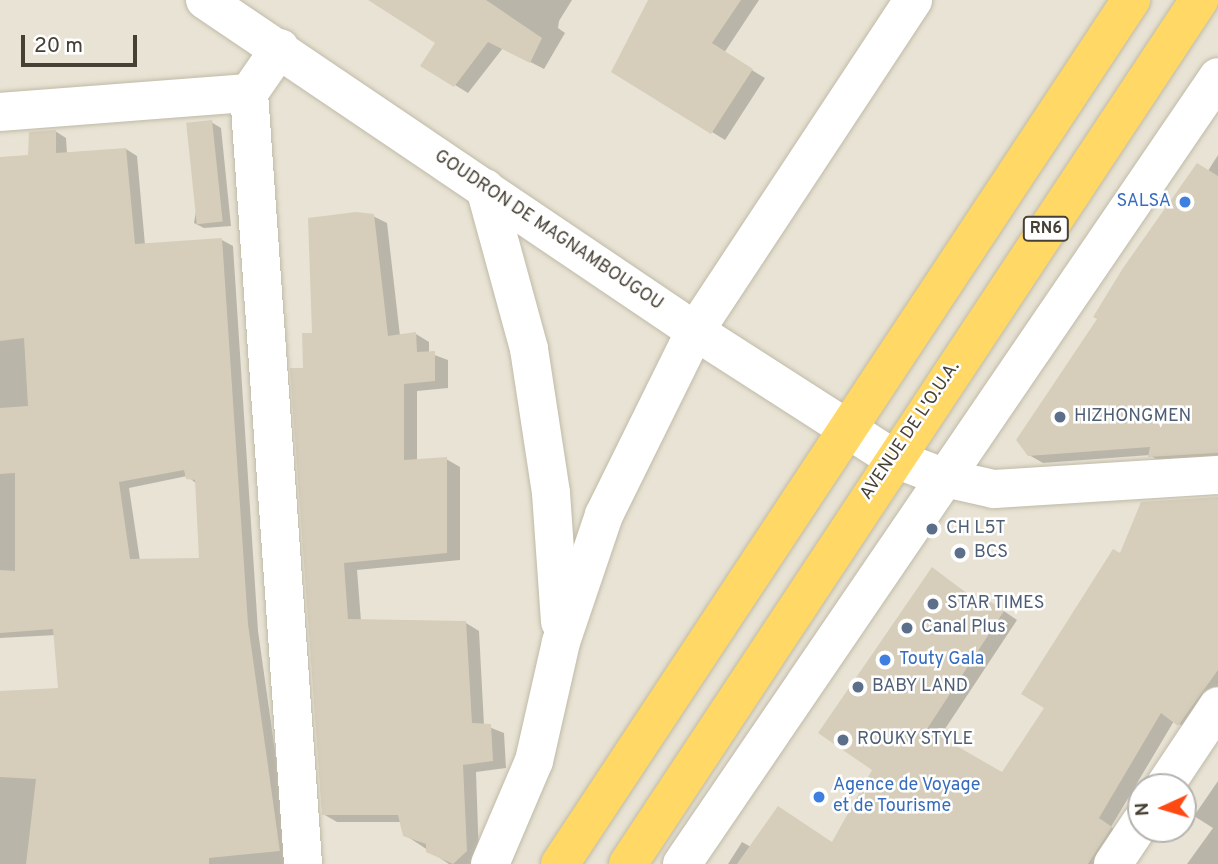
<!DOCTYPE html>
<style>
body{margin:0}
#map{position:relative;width:1218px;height:864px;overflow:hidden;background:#f4f1e6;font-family:Overpass,sans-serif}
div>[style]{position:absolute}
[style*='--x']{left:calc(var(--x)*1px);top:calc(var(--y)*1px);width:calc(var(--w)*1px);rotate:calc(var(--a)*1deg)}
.residential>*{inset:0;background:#e8e3d4}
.shadow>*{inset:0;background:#0003}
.building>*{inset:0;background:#d6cebb;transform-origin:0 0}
.roads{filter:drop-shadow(0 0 2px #c0baa8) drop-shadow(0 0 2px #c0baa8)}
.minor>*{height:38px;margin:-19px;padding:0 19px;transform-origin:19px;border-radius:19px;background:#fff}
.highway>*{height:38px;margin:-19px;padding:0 19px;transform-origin:19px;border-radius:19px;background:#ffd866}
.dots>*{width:19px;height:19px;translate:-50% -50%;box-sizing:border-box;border:4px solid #fff;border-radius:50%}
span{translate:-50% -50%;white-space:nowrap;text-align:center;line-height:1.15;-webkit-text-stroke:5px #fff;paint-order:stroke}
.shield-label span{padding:2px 5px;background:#fff;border:2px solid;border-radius:5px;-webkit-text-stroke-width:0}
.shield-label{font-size:16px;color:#474135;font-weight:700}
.shop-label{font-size:18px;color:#366cbe}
.right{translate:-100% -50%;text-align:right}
.left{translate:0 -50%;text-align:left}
.street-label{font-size:18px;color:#474135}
.service-label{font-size:18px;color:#4e5e75}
.north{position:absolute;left:1127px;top:773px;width:70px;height:70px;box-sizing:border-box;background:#fff;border:2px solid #b5b3ae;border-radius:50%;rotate:266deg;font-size:19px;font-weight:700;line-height:28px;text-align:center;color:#474135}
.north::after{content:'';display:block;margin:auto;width:24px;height:32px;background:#ff4912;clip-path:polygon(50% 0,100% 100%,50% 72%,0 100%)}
.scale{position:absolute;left:21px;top:35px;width:116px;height:32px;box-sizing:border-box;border:4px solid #474135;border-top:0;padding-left:9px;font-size:21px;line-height:24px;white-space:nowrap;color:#474135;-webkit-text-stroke:5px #fff;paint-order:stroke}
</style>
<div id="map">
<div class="residential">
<i style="clip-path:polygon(evenodd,0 0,1218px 0,1218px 864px,0 864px,0 0,1141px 787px,1183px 787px,1183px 829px,1141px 829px,1141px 787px)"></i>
</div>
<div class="shadow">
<i style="clip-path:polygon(407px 0,572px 0,559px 21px,558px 28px,565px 33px,544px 69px,503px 48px,468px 93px,455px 85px,438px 42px)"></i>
<i style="clip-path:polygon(651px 0,759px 0,724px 53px,765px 78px,725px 140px,712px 132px)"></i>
<i style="clip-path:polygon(211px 122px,221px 128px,231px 226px,204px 228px,194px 223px)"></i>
<i style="clip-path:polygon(evenodd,55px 131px,66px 138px,67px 154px,126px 149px,137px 156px,145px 245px,222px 240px,233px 246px,258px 631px,291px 864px,0 864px,0 693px,60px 690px,56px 635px,0 638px,0 158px,30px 156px,55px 131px,187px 476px,197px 484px,201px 560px,140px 561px,129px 488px,187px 476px)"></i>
<i style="clip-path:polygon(1218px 155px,1218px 179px,1206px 174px)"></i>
<i style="clip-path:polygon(1218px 212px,1218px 463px,1163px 464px,1150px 455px,1043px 463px,1029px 455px)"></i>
<i style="clip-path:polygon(373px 216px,387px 223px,400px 336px,416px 334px,429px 342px,429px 353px,448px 360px,448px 388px,417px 391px,417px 461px,446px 459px,460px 467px,460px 560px,357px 570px,361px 621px,466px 623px,479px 631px,484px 725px,504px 733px,506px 768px,476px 772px,479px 859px,474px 864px,449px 864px,405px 835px,401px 822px,337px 822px,323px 814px,304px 369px,314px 334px)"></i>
<i style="clip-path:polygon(1218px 499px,1218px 695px,1193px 732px,1174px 721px,1111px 827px,1124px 836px,1106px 864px,728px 864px,742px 842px,751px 847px,833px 843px,874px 770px,932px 569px,978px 601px,995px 605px,1017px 620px,939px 738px,1003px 774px,1047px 708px,1121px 556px)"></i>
<i style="clip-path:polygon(1218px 781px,1218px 864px,1187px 864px,1213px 828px,1194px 816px)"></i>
</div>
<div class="building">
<i style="clip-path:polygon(368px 0,486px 0,542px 38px,530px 63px,488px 42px,454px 87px,420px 66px,435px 43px)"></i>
<i style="clip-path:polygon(648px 0,741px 0,712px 43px,753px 69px,711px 134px,611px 72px)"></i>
<i style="left:212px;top:120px;width:102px;height:26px;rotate:84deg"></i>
<i style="clip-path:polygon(evenodd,56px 130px,56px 153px,126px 148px,135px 244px,222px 238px,248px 624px,280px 851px,209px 858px,209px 864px,26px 864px,36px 779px,0 777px,0 691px,58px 688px,53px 629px,0 633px,0 570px,15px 571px,15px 473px,0 474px,0 408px,28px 406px,24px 338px,0 341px,0 157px,28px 155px,29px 132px,56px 130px,184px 470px,186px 479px,195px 480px,199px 558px,130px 559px,119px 482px,184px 470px)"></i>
<i style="clip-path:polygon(1197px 163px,1218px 176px,1218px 453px,1148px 457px,1150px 447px,1028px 456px,1016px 440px,1097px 319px,1093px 317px,1123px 268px)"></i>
<i style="clip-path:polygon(356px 212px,374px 214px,388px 336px,416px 332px,417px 352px,435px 351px,435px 381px,404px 384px,404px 460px,447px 457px,447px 553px,344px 563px,348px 619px,466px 621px,472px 723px,491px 724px,493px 761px,463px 765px,467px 851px,453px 864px,426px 852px,426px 844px,403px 836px,398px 815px,322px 815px,290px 368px,303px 368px,302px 333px,312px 333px,308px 218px)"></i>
<i style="clip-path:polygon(1218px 497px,1218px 670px,1178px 726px,1161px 713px,1099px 818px,1112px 827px,1088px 864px,737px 864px,778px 806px,832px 842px,872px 770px,818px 733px,932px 567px,977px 601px,981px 595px,1004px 611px,927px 729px,1002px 772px,1044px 708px,1021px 694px,1113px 549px,1120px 553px,1141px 502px)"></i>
</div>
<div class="roads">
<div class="minor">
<i style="--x:205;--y:0;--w:591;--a:34.04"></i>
<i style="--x:695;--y:331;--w:235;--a:32.7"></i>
<i style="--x:893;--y:458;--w:56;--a:21"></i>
<i style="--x:945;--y:478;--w:50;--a:12.7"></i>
<i style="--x:994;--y:489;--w:224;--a:-3.6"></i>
<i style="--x:280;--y:48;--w:55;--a:124.6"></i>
<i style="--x:249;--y:93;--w:773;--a:85.99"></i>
<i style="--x:0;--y:112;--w:250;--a:-4.4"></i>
<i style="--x:485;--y:188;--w:167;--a:74.7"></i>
<i style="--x:529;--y:349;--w:146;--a:81.3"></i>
<i style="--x:551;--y:493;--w:129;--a:86"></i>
<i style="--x:1164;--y:787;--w:97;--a:-56.3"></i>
<i style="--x:490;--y:864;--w:112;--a:-66.9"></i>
<i style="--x:534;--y:761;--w:122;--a:-77.2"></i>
<i style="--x:561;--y:642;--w:134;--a:-71.3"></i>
<i style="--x:604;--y:515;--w:205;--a:-63.7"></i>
<i style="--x:695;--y:331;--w:396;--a:-56.6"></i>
<i style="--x:682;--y:864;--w:952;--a:-55.74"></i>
<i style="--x:1113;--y:864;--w:50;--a:-56.3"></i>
</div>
<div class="highway">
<i style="--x:560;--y:864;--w:1036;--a:-56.54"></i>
<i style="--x:628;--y:864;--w:1036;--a:-56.54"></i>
</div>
</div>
<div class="dots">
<i style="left:1185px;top:202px;background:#3f7fe0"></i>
<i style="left:1060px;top:417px;background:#5c6f8a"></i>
<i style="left:932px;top:529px;background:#5c6f8a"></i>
<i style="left:960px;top:553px;background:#5c6f8a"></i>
<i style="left:933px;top:604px;background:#5c6f8a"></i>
<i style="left:907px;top:628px;background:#5c6f8a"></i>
<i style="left:885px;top:660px;background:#3f7fe0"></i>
<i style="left:858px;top:687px;background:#5c6f8a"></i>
<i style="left:843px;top:740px;background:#5c6f8a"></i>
<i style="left:819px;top:797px;background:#3f7fe0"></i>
</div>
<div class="shield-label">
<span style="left:1046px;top:229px">RN6</span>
</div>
<div class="shop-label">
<span class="right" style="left:1171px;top:202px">SALSA</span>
<span class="left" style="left:899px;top:660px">Touty Gala</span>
<span class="left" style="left:833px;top:797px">Agence de Voyage<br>et de Tourisme</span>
</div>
<div class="street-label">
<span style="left:548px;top:231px;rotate:34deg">GOUDRON DE MAGNAMBOUGOU</span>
<span style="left:911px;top:431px;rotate:-56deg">AVENUE DE L'O.U.A.</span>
</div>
<div class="service-label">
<span class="left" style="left:1074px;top:417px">HIZHONGMEN</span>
<span class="left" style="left:946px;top:529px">CH L5T</span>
<span class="left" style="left:974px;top:553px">BCS</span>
<span class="left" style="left:947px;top:604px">STAR TIMES</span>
<span class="left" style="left:921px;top:628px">Canal Plus</span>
<span class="left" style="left:872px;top:687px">BABY LAND</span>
<span class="left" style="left:857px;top:740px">ROUKY STYLE</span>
</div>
<div class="north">N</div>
<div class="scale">20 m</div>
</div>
